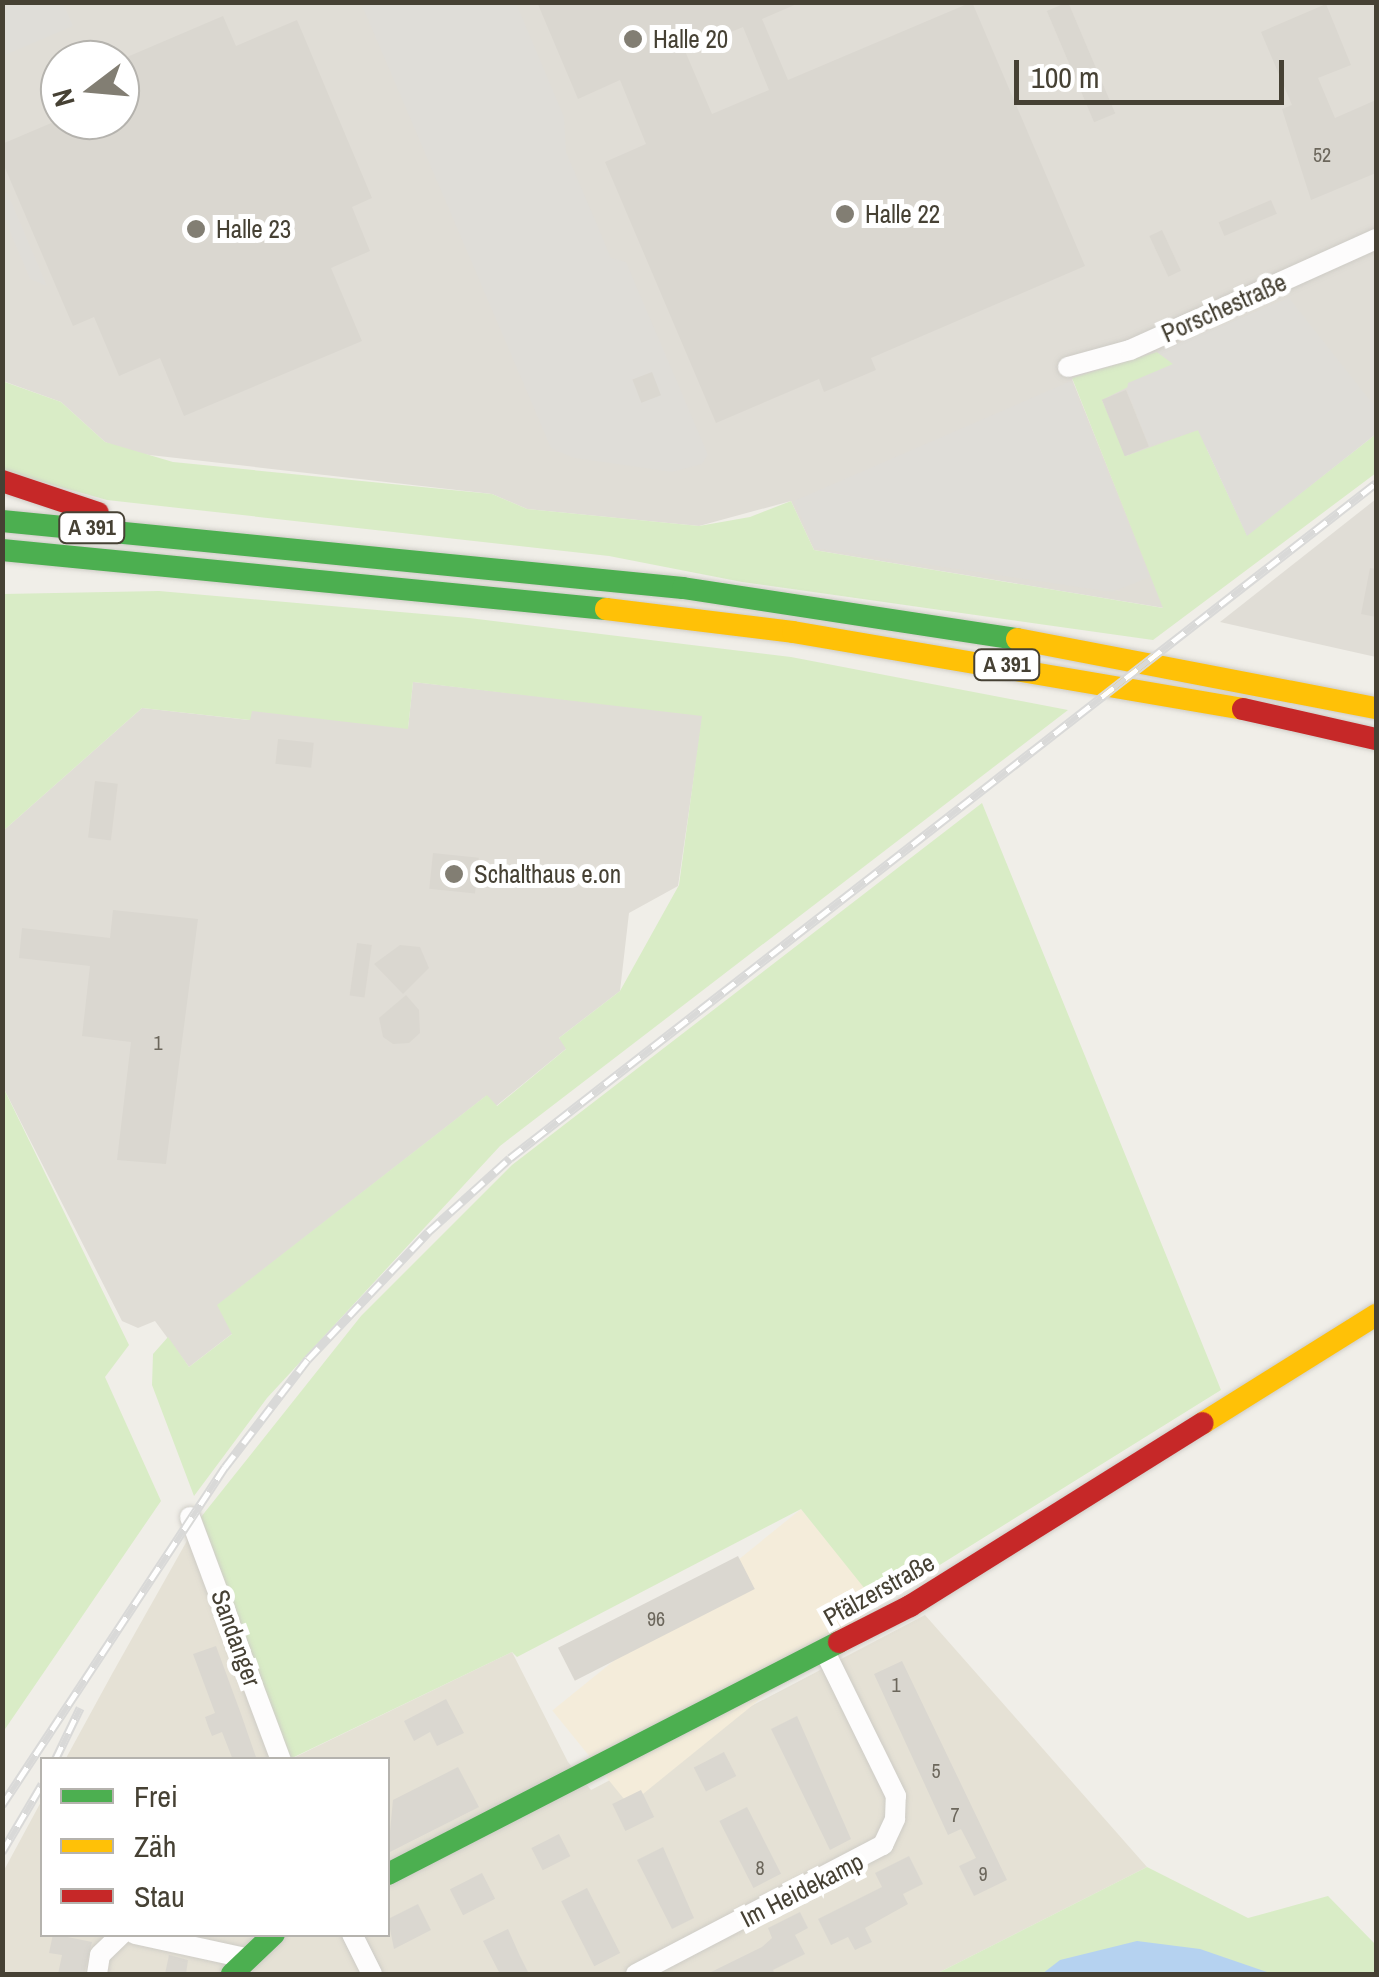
<!DOCTYPE html>
<meta charset="utf-8">
<style>
body{margin:0}
#map{position:relative;width:1379px;height:1977px;overflow:hidden;background:#f0eee8;font-family:"Archivo Narrow",sans-serif}
div>[style]{position:absolute}
[style*='--x']{left:calc(var(--x)*1px);top:calc(var(--y)*1px);width:calc(var(--w)*1px);rotate:calc(var(--a)*1deg)}
.residential>*{inset:0;background:#e5e1d5}
.commercial>*{inset:0;background:#f4ecda;transform-origin:0 0}
.industrial>*{inset:0;background:#e0ddd6}
.green>*{inset:0;background:#d9ecc6}
.parking>*{inset:0;background:#dfddd8}
.water>*{inset:0;background:#b5d2f0}
.building>*{inset:0;background:#dad7d0;transform-origin:0 0}
.roads{filter:drop-shadow(0 0 2px #ceccc6) drop-shadow(0 0 2px #ceccc6)}
.street>*{height:20px;margin:-10px;padding:0 10px;transform-origin:10px;border-radius:10px;background:#fdfcfc}
.fast>*{height:22px;margin:-11px;padding:0 11px;transform-origin:11px;border-radius:11px;background:#4caf50}
.slow>*{height:22px;margin:-11px;padding:0 11px;transform-origin:11px;border-radius:11px;background:#ffc107}
.jam>*{height:22px;margin:-11px;padding:0 11px;transform-origin:11px;border-radius:11px;background:#c62828}
.rail>*{height:9px;margin-top:-4.5px;transform-origin:0;background:repeating-linear-gradient(90deg,#fff 0 15px,#d9d9d8 0 30px);box-sizing:border-box;border-block:2px solid #d9d9d8}
.dots>*{width:28px;height:28px;translate:-50% -50%;box-sizing:border-box;border:5px solid #fff;border-radius:50%}
span{translate:-50% -50%;white-space:nowrap;text-align:center;line-height:1.15;-webkit-text-stroke:10px #fff;paint-order:stroke}
.number-label{font-size:20px;color:#6c675c}
.number-label span{-webkit-text-stroke-width:0}
.shield-label span{padding:2px 8px;background:#fff;border:2px solid;border-radius:8px;-webkit-text-stroke-width:0}
.shield-label{font-size:22px;color:#464134;font-weight:700}
.poi-label{font-size:25px;color:#464134}
.left{translate:0 -50%;text-align:left}
.street-label{font-size:25px;color:#464134}
.frame{position:absolute;inset:0;border:5px solid #464134;pointer-events:none}
.legend{position:absolute;left:40px;top:1757px;width:350px;height:180px;box-sizing:border-box;background:#fff;border:2px solid #b5b3ae;margin:0;padding:12px 18px;list-style:none;font-size:30px;color:#464134}
.legend li{display:flex;align-items:center;gap:20px;height:50px}
.legend b{width:50px;border:2px solid #b5b3ae}
.north{position:absolute;left:40px;top:40px;width:100px;height:100px;box-sizing:border-box;background:#fff;border:2px solid #b5b3ae;border-radius:50%;rotate:254deg;font-size:28px;font-weight:700;line-height:40px;text-align:center;color:#464134}
.north::after{content:'';display:block;margin:auto;width:35px;height:45px;background:#827e73;clip-path:polygon(50% 0,100% 100%,50% 72%,0 100%)}
.scale{position:absolute;left:1014px;top:60px;width:270px;height:45px;box-sizing:border-box;border:5px solid #464134;border-top:0;padding-left:12px;font-size:30px;line-height:35px;white-space:nowrap;color:#464134;-webkit-text-stroke:8px #fff;paint-order:stroke}
</style>
<div id="map">
<div class="residential">
<i style="clip-path:polygon(188px 1539px,270px 1759px,65px 1760px,112px 1674px)"></i>
<i style="clip-path:polygon(925px 1615px,1147px 1867px,936px 1974px,3px 1974px,3px 1872px,42px 1800px,42px 1934px,388px 1934px,388px 1760px,291px 1759px,512px 1652px,568px 1762px,591px 1790px)"></i>
</div>
<div class="commercial">
<i style="left:801px;top:1509px;width:122px;height:320px;rotate:51deg"></i>
</div>
<div class="industrial">
<i style="clip-path:polygon(evenodd,2px 3px,1376px 3px,1376px 434px,1125px 456px,1102px 400px,1072px 379px,1164px 608px,814px 550px,791px 501px,699px 526px,527px 509px,492px 494px,132px 453px,105px 442px,61px 402px,3px 381px,2px 3px,60px 60px,120px 60px,120px 120px,60px 120px,60px 60px)"></i>
<i style="clip-path:polygon(1376px 499px,1376px 657px,1220px 622px)"></i>
<i style="clip-path:polygon(413px 682px,703px 715px,678px 886px,629px 913px,620px 991px,559px 1038px,567px 1048px,496px 1106px,486px 1096px,218px 1305px,233px 1333px,189px 1367px,155px 1321px,138px 1328px,122px 1321px,3px 1087px,3px 831px,142px 708px,249px 720px,251px 710px,408px 728px)"></i>
</div>
<div class="green">
<i style="clip-path:polygon(1157px 352px,1174px 364px,1102px 400px,1126px 456px,1198px 430px,1247px 535px,1376px 434px,1376px 473px,1153px 640px,742px 582px,609px 556px,107px 500px,3px 471px,2px 381px,61px 402px,105px 442px,173px 462px,492px 494px,527px 509px,699px 526px,750px 517px,791px 501px,814px 550px,1163px 608px,1072px 378px)"></i>
<i style="clip-path:polygon(159px 591px,469px 618px,791px 657px,1068px 710px,500px 1146px,267px 1398px,194px 1496px,152px 1385px,153px 1354px,168px 1337px,189px 1367px,232px 1334px,217px 1305px,487px 1095px,497px 1106px,566px 1049px,559px 1038px,620px 991px,679px 885px,702px 716px,413px 682px,408px 729px,252px 711px,250px 720px,142px 708px,3px 831px,3px 594px)"></i>
<i style="clip-path:polygon(982px 803px,1221px 1390px,877px 1604px,801px 1509px,517px 1657px,512px 1652px,290px 1759px,201px 1517px,361px 1316px,512px 1165px)"></i>
<i style="clip-path:polygon(3px 1087px,129px 1345px,105px 1377px,161px 1501px,3px 1732px)"></i>
<i style="clip-path:polygon(1147px 1867px,1248px 1918px,1328px 1896px,1376px 1945px,1376px 1974px,936px 1974px)"></i>
</div>
<div class="parking">
<i style="clip-path:polygon(3px 2px,63px 3px,73px 26px,3px 56px)"></i>
<i style="clip-path:polygon(361px 3px,516px 3px,564px 117px,566px 152px,611px 258px,626px 262px,708px 455px,702px 464px,672px 472px,574px 458px,551px 448px)"></i>
<i style="clip-path:polygon(3px 191px,8px 194px,47px 286px,30px 279px,3px 215px)"></i>
<i style="clip-path:polygon(1289px 298px,1376px 408px,1376px 434px,1247px 536px,1198px 430px,1149px 446px,1127px 390px,1128px 383px,1173px 364px,1157px 352px)"></i>
<i style="clip-path:polygon(1071px 381px,1150px 577px,1112px 592px,815px 548px,794px 501px)"></i>
</div>
<div class="water">
<i style="clip-path:polygon(1137px 1941px,1200px 1949px,1273px 1974px,1042px 1974px,1060px 1960px)"></i>
</div>
<div class="building">
<i style="clip-path:polygon(evenodd,537px 2px,799px 3px,762px 19px,788px 80px,972px 2px,1085px 266px,871px 358px,876px 370px,824px 392px,819px 379px,716px 423px,605px 162px,646px 144px,620px 80px,578px 99px,537px 2px,743px 27px,769px 90px,712px 114px,685px 51px,743px 27px)"></i>
<i style="left:1068px;top:2px;width:121px;height:23px;rotate:67deg"></i>
<i style="clip-path:polygon(1326px 4px,1351px 65px,1318px 78px,1335px 118px,1376px 100px,1376px 173px,1311px 200px,1282px 109px,1292px 105px,1261px 32px)"></i>
<i style="clip-path:polygon(223px 16px,236px 46px,297px 20px,372px 198px,352px 207px,370px 251px,331px 268px,362px 341px,184px 416px,160px 358px,119px 376px,94px 317px,73px 326px,2px 161px,2px 144px,56px 121px,44px 92px,60px 85px,60px 120px,120px 120px,120px 60px)"></i>
<i style="left:1271px;top:200px;width:15px;height:57px;rotate:67deg"></i>
<i style="left:1162px;top:230px;width:45px;height:14px;rotate:65deg"></i>
<i style="left:652px;top:372px;width:25px;height:21px;rotate:69deg"></i>
<i style="left:1126px;top:390px;width:61px;height:26px;rotate:68deg"></i>
<i style="clip-path:polygon(1370px 568px,1376px 569px,1376px 617px,1361px 614px)"></i>
<i style="left:278px;top:739px;width:36px;height:25px;rotate:6deg"></i>
<i style="left:95px;top:781px;width:23px;height:57px;rotate:7deg"></i>
<i style="left:433px;top:853px;width:46px;height:36px;rotate:6deg"></i>
<i style="clip-path:polygon(113px 910px,198px 919px,166px 1164px,117px 1160px,131px 1042px,82px 1036px,90px 966px,19px 958px,22px 928px,110px 938px)"></i>
<i style="left:357px;top:943px;width:15px;height:53px;rotate:8deg"></i>
<i style="clip-path:polygon(400px 945px,420px 947px,429px 968px,403px 994px,374px 964px)"></i>
<i style="clip-path:polygon(406px 995px,419px 1010px,420px 1033px,409px 1043px,393px 1044px,383px 1037px,379px 1018px)"></i>
<i style="left:738px;top:1556px;width:37px;height:202px;rotate:63deg"></i>
<i style="clip-path:polygon(216px 1646px,241px 1714px,257px 1760px,233px 1760px,222px 1732px,212px 1736px,208px 1726px,205px 1717px,215px 1713px,193px 1654px)"></i>
<i style="clip-path:polygon(902px 1661px,1007px 1880px,974px 1896px,959px 1866px,976px 1858px,961px 1829px,948px 1835px,874px 1674px)"></i>
<i style="clip-path:polygon(446px 1699px,464px 1733px,437px 1746px,430px 1732px,414px 1741px,404px 1721px)"></i>
<i style="clip-path:polygon(797px 1716px,851px 1839px,830px 1850px,771px 1729px)"></i>
<i style="left:724px;top:1752px;width:27px;height:34px;rotate:63deg"></i>
<i style="clip-path:polygon(458px 1767px,479px 1807px,388px 1853px,393px 1800px)"></i>
<i style="left:641px;top:1790px;width:30px;height:32px;rotate:64deg"></i>
<i style="left:747px;top:1807px;width:75px;height:31px;rotate:63deg"></i>
<i style="left:559px;top:1834px;width:25px;height:31px;rotate:63deg"></i>
<i style="clip-path:polygon(663px 1847px,694px 1918px,672px 1929px,637px 1860px)"></i>
<i style="clip-path:polygon(909px 1856px,923px 1884px,903px 1894px,908px 1904px,865px 1928px,872px 1942px,855px 1950px,848px 1937px,831px 1945px,818px 1919px,882px 1887px,875px 1873px)"></i>
<i style="left:482px;top:1873px;width:29px;height:36px;rotate:63deg"></i>
<i style="left:587px;top:1888px;width:73px;height:29px;rotate:63deg"></i>
<i style="clip-path:polygon(418px 1904px,431px 1930px,394px 1949px,388px 1919px)"></i>
<i style="clip-path:polygon(800px 1912px,808px 1928px,795px 1935px,805px 1954px,773px 1970px,775px 1974px,707px 1974px,762px 1947px,772px 1938px,768px 1928px)"></i>
<i style="clip-path:polygon(508px 1929px,519px 1954px,529px 1974px,500px 1974px,483px 1941px)"></i>
<i style="clip-path:polygon(53px 1934px,92px 1942px,84px 1974px,58px 1974px,62px 1955px,49px 1953px)"></i>
<i style="clip-path:polygon(169px 1955px,188px 1960px,186px 1974px,165px 1974px)"></i>
</div>
<div class="roads">
<div class="street">
<i style="--x:1068;--y:367;--w:64;--a:-15.3"></i>
<i style="--x:1130;--y:350;--w:270;--a:-24.3"></i>
<i style="--x:190;--y:1517;--w:259;--a:69.5"></i>
<i style="--x:135;--y:1934;--w:113;--a:12.3"></i>
<i style="--x:352;--y:1934;--w:45;--a:63.4"></i>
<i style="--x:97;--y:1974;--w:19;--a:-81"></i>
<i style="--x:100;--y:1955;--w:30;--a:-44"></i>
<i style="--x:636;--y:1974;--w:279;--a:-27.6"></i>
<i style="--x:883;--y:1845;--w:29;--a:-65"></i>
<i style="--x:895;--y:1819;--w:23;--a:-88"></i>
<i style="--x:896;--y:1796;--w:161;--a:-116.2"></i>
</div>
<div class="fast">
<i style="--x:2;--y:521;--w:684;--a:5.62"></i>
<i style="--x:683;--y:588;--w:338;--a:8.7"></i>
<i style="--x:2;--y:550;--w:607;--a:5.58"></i>
<i style="--x:388;--y:1874;--w:507;--a:-27.22"></i>
<i style="--x:232;--y:1974;--w:58;--a:-43.6"></i>
</div>
<div class="slow">
<i style="--x:606;--y:609;--w:188;--a:7"></i>
<i style="--x:793;--y:632;--w:457;--a:9.7"></i>
<i style="--x:1017;--y:639;--w:366;--a:10.9"></i>
<i style="--x:1203;--y:1423;--w:204;--a:-32"></i>
</div>
<div class="jam">
<i style="--x:2;--y:481;--w:101;--a:18.4"></i>
<i style="--x:1243;--y:709;--w:136;--a:12.7"></i>
<i style="--x:839;--y:1642;--w:80;--a:-26.9"></i>
<i style="--x:910;--y:1606;--w:345;--a:-32"></i>
</div>
</div>
<div class="rail">
<i style="--x:55;--y:1760;--w:58;--a:-64.3"></i>
<i style="--x:2;--y:1805;--w:405;--a:-56.6"></i>
<i style="--x:225;--y:1467;--w:136;--a:-52.5"></i>
<i style="--x:308;--y:1359;--w:175;--a:-46.6"></i>
<i style="--x:428;--y:1232;--w:110;--a:-42.1"></i>
<i style="--x:510;--y:1158;--w:1098;--a:-37.93"></i>
<i style="--x:2;--y:1852;--w:79;--a:-59.5"></i>
</div>
<div class="dots">
<i style="left:633px;top:39px;background:#827e73"></i>
<i style="left:845px;top:214px;background:#827e73"></i>
<i style="left:196px;top:229px;background:#827e73"></i>
<i style="left:454px;top:874px;background:#827e73"></i>
</div>
<div class="number-label">
<span style="left:1322px;top:154px">52</span>
<span style="left:158px;top:1042px">1</span>
<span style="left:656px;top:1618px">96</span>
<span style="left:896px;top:1684px">1</span>
<span style="left:936px;top:1770px">5</span>
<span style="left:955px;top:1814px">7</span>
<span style="left:760px;top:1867px">8</span>
<span style="left:983px;top:1873px">9</span>
</div>
<div class="shield-label">
<span style="left:92px;top:528px">A 391</span>
<span style="left:1007px;top:665px">A 391</span>
</div>
<div class="poi-label">
<span class="left" style="left:653px;top:39px">Halle 20</span>
<span class="left" style="left:865px;top:214px">Halle 22</span>
<span class="left" style="left:216px;top:229px">Halle 23</span>
<span class="left" style="left:474px;top:874px">Schalthaus e.on</span>
</div>
<div class="street-label">
<span style="left:1224px;top:308px;rotate:-24deg">Porschestraße</span>
<span style="left:879px;top:1590px;rotate:-29deg">Pfälzerstraße</span>
<span style="left:236px;top:1638px;rotate:70deg">Sandanger</span>
<span style="left:802px;top:1890px;rotate:-27deg">Im Heidekamp</span>
</div>
<div class="frame"></div>
<ul class="legend">
<li><b style="height:12px;background:#4caf50"></b>Frei</li>
<li><b style="height:12px;background:#ffc107"></b>Zäh</li>
<li><b style="height:12px;background:#c62828"></b>Stau</li>
</ul>
<div class="north">N</div>
<div class="scale">100 m</div>
</div>
